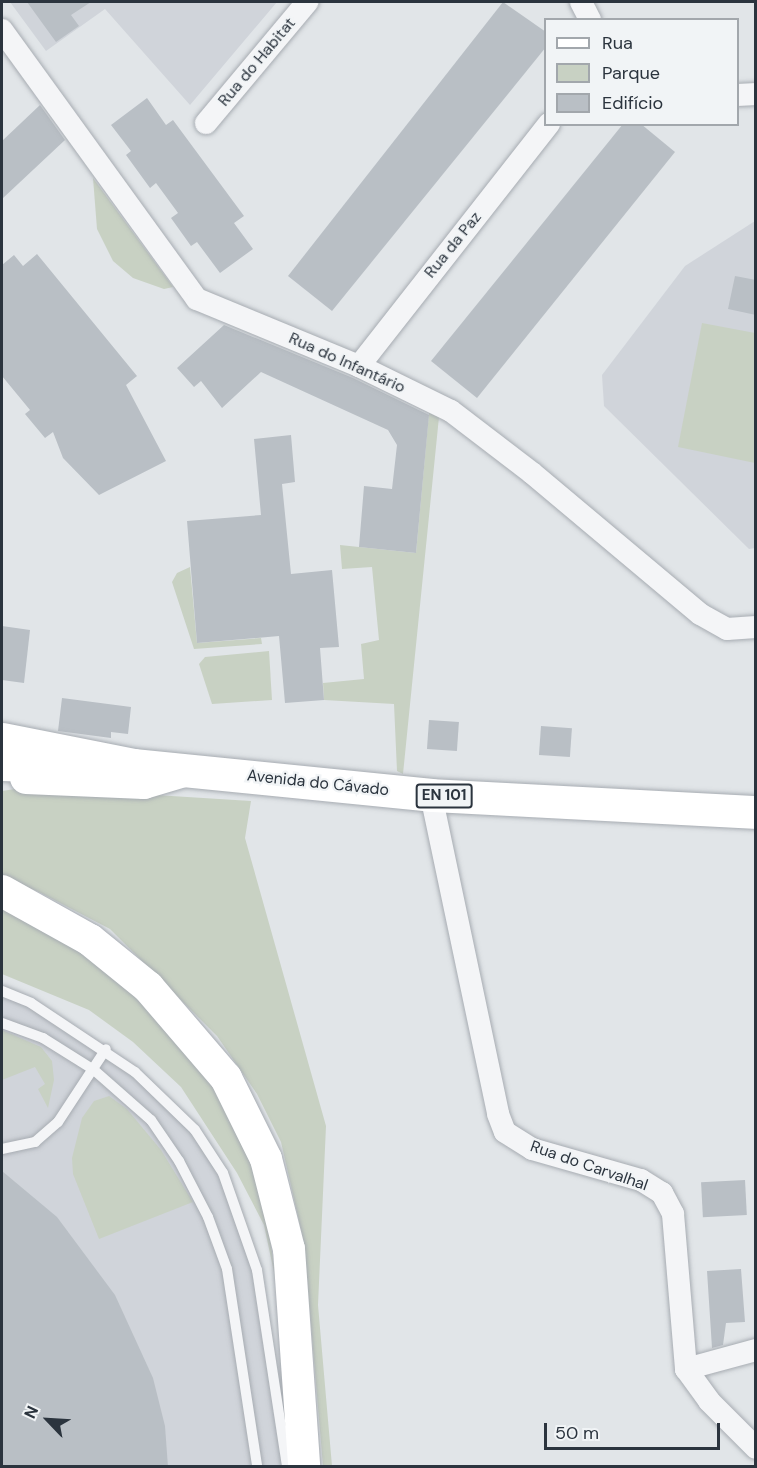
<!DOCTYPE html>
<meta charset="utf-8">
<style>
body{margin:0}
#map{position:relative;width:757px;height:1468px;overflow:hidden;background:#e1e5e8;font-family:"DM Sans",sans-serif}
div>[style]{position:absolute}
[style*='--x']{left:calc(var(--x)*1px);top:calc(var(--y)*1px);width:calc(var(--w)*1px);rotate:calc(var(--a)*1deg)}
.built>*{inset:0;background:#d0d4da}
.green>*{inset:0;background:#c8d1c3}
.building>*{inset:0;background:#b9bfc5;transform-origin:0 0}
.roads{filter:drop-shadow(0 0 2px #a7acb2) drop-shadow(0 0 2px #a7acb2)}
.lane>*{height:10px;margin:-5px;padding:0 5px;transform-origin:5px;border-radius:5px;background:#f4f5f7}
.street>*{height:22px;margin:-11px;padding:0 11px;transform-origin:11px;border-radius:11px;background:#f4f5f7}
.secondary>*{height:32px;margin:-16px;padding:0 16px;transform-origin:16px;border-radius:16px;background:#fff}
.primary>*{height:33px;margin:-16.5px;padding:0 16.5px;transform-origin:16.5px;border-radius:16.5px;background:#fff}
span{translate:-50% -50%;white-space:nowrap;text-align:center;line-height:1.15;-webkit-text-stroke:4.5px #f1f4f6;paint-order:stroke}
.shield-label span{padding:2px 4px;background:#f1f4f6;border:2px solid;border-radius:4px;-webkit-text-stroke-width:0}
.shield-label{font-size:15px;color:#2b343e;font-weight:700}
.street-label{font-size:16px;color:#2b343e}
.frame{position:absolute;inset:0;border:3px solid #2b343e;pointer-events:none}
.legend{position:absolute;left:544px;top:18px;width:195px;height:108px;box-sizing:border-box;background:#f1f4f6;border:2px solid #a2a7ac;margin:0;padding:8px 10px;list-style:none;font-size:18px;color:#2b343e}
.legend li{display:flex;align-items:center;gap:12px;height:30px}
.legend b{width:30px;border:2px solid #a2a7ac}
.north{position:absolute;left:18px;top:1390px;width:60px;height:60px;-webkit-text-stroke:4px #f1f4f6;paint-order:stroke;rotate:295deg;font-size:16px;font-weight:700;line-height:24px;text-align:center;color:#2b343e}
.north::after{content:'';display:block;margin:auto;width:21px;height:27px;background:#2b343e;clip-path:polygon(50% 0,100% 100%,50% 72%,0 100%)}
.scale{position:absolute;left:544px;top:1423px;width:176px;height:27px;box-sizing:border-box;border:3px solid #2b343e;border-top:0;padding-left:8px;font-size:18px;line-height:21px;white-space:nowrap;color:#2b343e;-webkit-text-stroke:4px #f1f4f6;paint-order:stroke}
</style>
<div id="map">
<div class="built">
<i style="clip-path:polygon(10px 2px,277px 2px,190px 105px,105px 9px,46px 51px)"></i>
<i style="clip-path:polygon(755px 221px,755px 548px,749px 549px,604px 406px,602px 375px,685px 266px)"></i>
<i style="clip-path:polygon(2px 991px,106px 1049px,195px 1130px,223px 1173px,257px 1270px,288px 1466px,2px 1466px)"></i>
</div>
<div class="green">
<i style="clip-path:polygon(93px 178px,173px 287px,164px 289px,133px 278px,113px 261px,97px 229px)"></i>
<i style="clip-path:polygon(702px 323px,755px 333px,755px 463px,678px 447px)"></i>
<i style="clip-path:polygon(429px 413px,439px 417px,403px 774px,397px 771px,394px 704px,324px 700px,323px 683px,364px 679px,361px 644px,379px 640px,372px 567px,342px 569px,340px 545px,416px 553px)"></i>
<i style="clip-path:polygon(190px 567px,197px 643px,261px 638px,262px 644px,194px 649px,172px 582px,177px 573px)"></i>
<i style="clip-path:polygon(269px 651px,272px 700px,212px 704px,199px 664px,205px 657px)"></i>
<i style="clip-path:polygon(28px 787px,251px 801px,245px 838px,326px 1126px,318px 1305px,332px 1466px,323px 1466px,304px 1243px,281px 1142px,257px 1094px,217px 1036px,110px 929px,37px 891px,2px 879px,2px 791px)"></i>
<i style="clip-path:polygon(2px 908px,88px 953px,146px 1004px,217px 1091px,241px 1133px,264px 1194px,276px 1282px,264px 1225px,237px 1173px,181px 1087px,133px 1042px,89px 1010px,2px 974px)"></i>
<i style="clip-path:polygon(2px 1030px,41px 1047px,52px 1061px,54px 1080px,48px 1108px,38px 1089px,45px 1084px,35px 1067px,2px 1080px)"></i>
<i style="clip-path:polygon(109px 1096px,127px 1109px,161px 1150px,193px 1202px,99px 1239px,73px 1174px,72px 1158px,82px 1118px,94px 1101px)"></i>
</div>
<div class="building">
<i style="clip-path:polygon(27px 2px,91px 2px,71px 15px,79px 26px,56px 42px)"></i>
<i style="clip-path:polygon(503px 2px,546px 32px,546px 47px,332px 311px,288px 276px)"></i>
<i style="clip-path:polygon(147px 98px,166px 125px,173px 120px,244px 216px,234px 223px,253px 249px,220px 273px,197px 242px,191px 246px,171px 218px,178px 213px,156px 183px,150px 188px,126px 155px,131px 151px,111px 125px)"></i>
<i style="clip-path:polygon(40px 105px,65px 140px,2px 199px,2px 141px)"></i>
<i style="clip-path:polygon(623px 124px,641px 124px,675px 152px,477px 398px,431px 361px)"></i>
<i style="clip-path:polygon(37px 254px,137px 376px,126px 385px,166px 461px,99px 495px,63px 458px,53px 432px,45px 438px,25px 414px,30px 410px,2px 376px,2px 265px,14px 255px,23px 266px)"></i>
<i style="clip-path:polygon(735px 276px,756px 280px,756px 315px,728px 309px)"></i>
<i style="clip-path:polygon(224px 325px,353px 378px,429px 415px,416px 553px,359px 547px,364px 486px,392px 489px,397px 445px,388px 430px,261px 372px,222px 408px,201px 381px,194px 387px,177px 368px)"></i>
<i style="clip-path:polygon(291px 435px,295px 482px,282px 484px,291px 574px,332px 570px,339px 647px,320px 648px,324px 700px,285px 703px,279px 636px,197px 643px,187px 521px,261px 515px,254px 439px)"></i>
<i style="clip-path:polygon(2px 626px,30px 630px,24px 683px,2px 680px)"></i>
<i style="clip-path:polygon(62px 698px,131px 707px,128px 734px,111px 732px,111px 738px,58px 731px)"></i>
<i style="left:429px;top:720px;width:30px;height:29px;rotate:4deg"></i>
<i style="left:541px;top:726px;width:31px;height:29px;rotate:4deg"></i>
<i style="clip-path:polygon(2px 1171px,57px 1217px,115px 1295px,153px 1378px,165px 1426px,168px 1467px,2px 1467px)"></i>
<i style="left:745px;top:1180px;width:35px;height:44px;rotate:87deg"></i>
<i style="clip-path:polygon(741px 1269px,745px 1322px,726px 1323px,723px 1345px,712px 1348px,707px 1271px)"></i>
</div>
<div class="roads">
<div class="lane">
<i style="--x:2;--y:991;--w:31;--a:22"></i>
<i style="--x:31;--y:1003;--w:125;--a:33.6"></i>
<i style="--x:135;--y:1072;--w:83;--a:44"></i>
<i style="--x:195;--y:1130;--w:51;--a:56.9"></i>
<i style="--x:223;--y:1173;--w:103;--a:70.7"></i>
<i style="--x:257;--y:1270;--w:198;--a:81.3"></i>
<i style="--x:2;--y:1023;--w:44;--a:20.1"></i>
<i style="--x:43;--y:1038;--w:60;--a:32.1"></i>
<i style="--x:94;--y:1070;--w:76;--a:41.3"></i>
<i style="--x:151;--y:1120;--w:50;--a:55.7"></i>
<i style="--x:179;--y:1161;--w:63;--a:62.6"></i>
<i style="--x:208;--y:1217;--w:55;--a:69.9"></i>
<i style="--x:227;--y:1269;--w:199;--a:81.3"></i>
<i style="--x:2;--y:1149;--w:34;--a:-12"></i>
<i style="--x:35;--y:1142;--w:30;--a:-41"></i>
<i style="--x:58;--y:1122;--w:87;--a:-56.7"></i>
</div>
<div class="street">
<i style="--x:581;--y:2;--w:20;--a:63"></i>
<i style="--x:2;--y:30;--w:332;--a:54.1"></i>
<i style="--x:197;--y:299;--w:175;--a:22.5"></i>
<i style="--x:359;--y:366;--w:102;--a:26.1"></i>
<i style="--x:451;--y:411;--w:102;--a:37.4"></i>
<i style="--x:532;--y:473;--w:219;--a:40"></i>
<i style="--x:700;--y:614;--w:31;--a:29"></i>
<i style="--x:727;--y:629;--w:29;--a:-4"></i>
<i style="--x:738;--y:95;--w:18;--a:-3"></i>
<i style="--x:206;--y:123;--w:158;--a:-50.1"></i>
<i style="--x:359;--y:366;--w:308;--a:-51.9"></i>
<i style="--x:431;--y:795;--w:326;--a:78.1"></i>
<i style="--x:498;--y:1114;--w:19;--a:69"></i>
<i style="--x:505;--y:1132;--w:32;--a:32"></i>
<i style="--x:532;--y:1149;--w:113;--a:15.9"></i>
<i style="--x:641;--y:1180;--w:25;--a:32"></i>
<i style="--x:662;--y:1193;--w:24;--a:62"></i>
<i style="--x:673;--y:1214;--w:156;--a:85.2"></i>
<i style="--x:686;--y:1369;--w:39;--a:54"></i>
<i style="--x:709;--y:1401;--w:66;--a:45"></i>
<i style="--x:686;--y:1369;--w:73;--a:-15.2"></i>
</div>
<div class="secondary">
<i style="--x:26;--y:778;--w:118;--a:2.4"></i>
<i style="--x:144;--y:783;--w:42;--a:-16.7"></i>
<i style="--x:2;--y:891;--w:101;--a:29.1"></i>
<i style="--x:90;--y:940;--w:75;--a:39"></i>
<i style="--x:148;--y:987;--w:120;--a:49.4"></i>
<i style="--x:226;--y:1078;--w:90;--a:63.7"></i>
<i style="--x:266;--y:1159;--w:93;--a:75.7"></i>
<i style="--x:289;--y:1249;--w:218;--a:86"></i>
</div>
<div class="primary">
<i style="--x:2;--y:739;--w:134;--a:11.2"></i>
<i style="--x:133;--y:765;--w:300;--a:5.7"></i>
<i style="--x:431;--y:795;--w:325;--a:3"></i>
<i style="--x:2;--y:764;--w:57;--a:2"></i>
</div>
</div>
<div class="shield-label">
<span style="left:444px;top:796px">EN 101</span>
</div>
<div class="street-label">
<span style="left:257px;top:62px;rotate:-50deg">Rua do Habitat</span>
<span style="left:453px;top:245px;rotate:-51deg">Rua da Paz</span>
<span style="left:347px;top:363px;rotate:24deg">Rua do Infantário</span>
<span style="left:318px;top:783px;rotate:6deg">Avenida do Cávado</span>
<span style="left:589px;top:1166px;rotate:19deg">Rua do Carvalhal</span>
</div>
<div class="frame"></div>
<ul class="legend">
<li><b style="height:8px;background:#fff"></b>Rua</li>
<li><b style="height:16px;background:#c8d1c3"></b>Parque</li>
<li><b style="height:16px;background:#b9bfc5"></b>Edifício</li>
</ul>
<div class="north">N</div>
<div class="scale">50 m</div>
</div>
